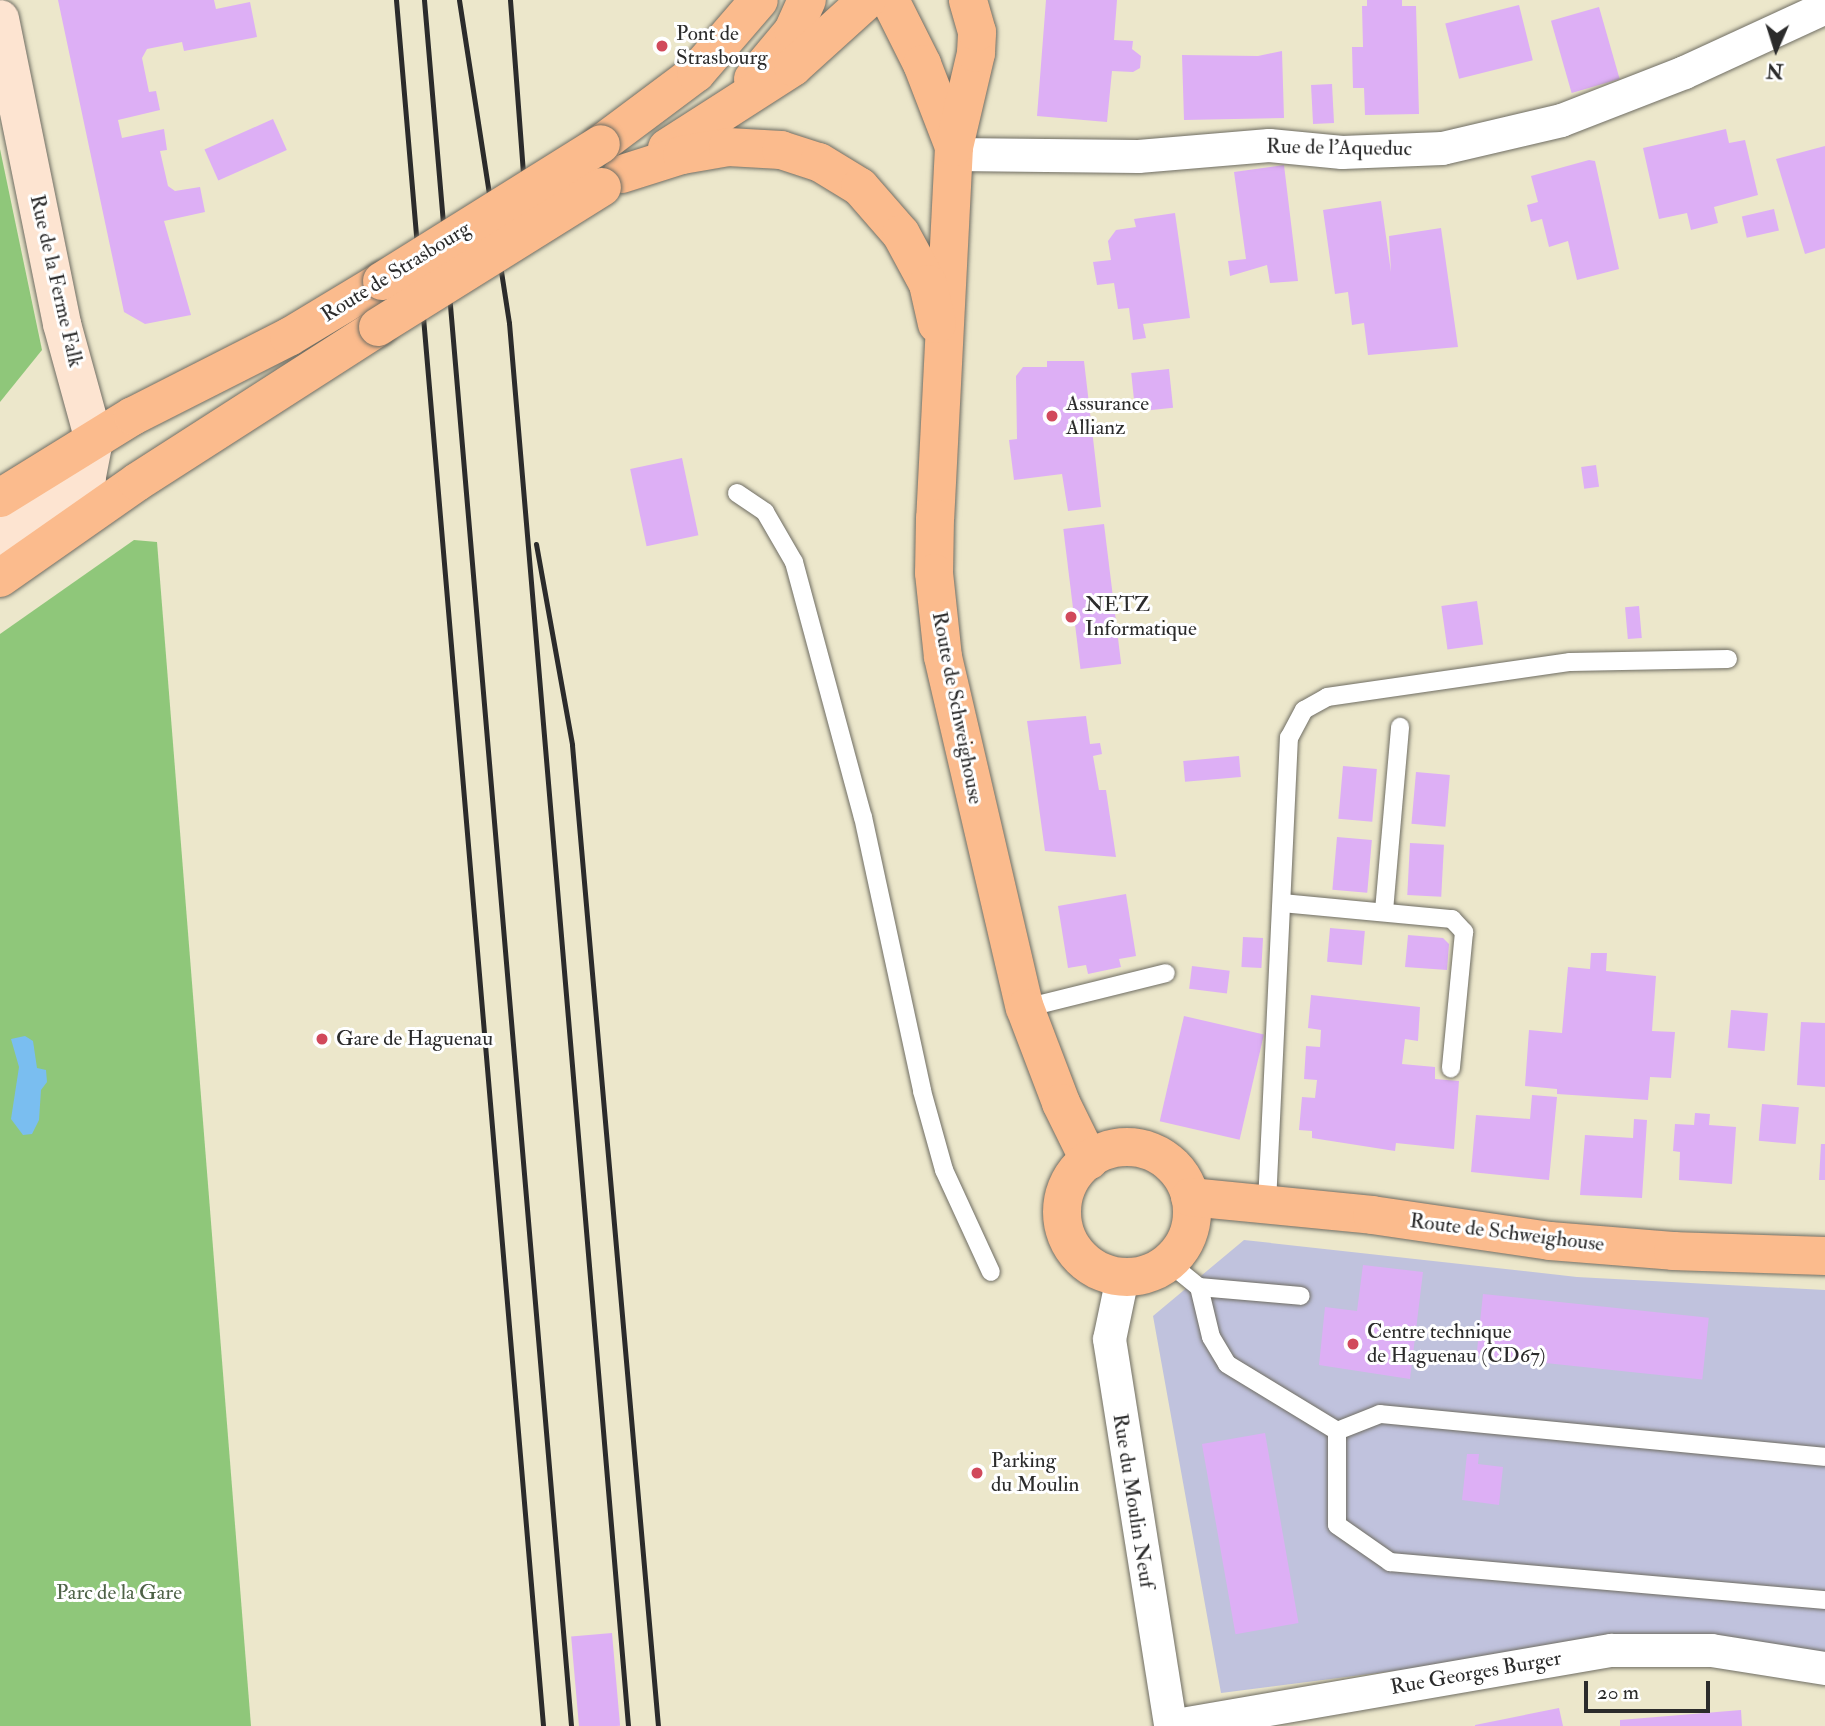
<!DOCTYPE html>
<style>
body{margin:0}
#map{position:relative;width:1825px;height:1726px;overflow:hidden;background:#ece7cb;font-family:"IM FELL Double Pica",serif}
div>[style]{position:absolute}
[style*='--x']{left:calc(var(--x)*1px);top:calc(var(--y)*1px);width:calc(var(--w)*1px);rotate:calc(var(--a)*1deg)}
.industrial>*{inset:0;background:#c0c2dd}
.green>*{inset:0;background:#8fc77a}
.water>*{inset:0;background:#7abef0}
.building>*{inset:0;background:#ddaff5;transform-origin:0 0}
.roads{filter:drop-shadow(0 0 2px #6f6d63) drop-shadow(0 0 2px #6f6d63)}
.lane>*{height:18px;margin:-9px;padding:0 9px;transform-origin:9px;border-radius:9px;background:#fff}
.street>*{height:33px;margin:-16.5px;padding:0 16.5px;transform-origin:16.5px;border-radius:16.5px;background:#fff}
.secondary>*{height:38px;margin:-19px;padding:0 19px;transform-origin:19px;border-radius:19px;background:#fde4d1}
.primary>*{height:38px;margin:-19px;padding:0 19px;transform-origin:19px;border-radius:19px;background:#fbbb8d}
.primary>.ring{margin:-19px;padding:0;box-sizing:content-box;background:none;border:38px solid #fbbb8d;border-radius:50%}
.rail>*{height:5px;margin:-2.5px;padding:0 2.5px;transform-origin:2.5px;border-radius:2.5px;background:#2b2b2b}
.bridges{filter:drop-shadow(0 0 2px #6f6d63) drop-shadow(0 0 2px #6f6d63)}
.primary-bridge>*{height:38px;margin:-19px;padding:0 19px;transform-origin:19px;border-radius:19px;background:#fbbb8d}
.dots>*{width:19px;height:19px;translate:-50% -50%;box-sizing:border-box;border:4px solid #fff;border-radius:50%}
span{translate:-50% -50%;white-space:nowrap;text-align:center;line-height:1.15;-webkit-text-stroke:6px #fff;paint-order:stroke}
.poi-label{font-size:21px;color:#2b2b2b}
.left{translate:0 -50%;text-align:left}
.street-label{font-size:21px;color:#2b2b2b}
.park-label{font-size:21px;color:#4e6247}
.north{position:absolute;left:1741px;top:14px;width:70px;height:70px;-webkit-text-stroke:5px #fff;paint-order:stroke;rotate:183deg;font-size:19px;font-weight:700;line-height:28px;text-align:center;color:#2b2b2b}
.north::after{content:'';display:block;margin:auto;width:24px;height:32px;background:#2b2b2b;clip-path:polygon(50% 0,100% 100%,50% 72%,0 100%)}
.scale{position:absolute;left:1584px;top:1681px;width:126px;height:32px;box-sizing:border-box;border:4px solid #2b2b2b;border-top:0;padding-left:9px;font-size:21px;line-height:24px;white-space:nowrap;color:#2b2b2b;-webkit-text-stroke:5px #fff;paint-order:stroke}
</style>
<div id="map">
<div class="industrial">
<i style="clip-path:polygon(1244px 1240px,1577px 1277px,1825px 1290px,1825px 1656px,1676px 1635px,1221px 1693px,1153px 1316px)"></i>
</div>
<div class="green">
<i style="clip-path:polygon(0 149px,42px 350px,0 402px)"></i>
<i style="clip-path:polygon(134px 540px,157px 542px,251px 1726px,0 1726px,0 634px)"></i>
</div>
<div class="water">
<i style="clip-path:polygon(25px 1036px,33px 1041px,37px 1068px,46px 1070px,47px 1082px,41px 1090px,39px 1120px,32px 1134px,23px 1135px,11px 1119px,19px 1067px,11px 1039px)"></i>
</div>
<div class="building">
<i style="clip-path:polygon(58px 0,214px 0,216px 9px,250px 2px,257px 37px,184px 51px,182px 42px,147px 49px,142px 58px,149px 92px,156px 91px,160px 110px,118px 120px,122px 138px,164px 129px,167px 150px,160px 151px,168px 186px,175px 191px,200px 187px,205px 212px,164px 221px,191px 315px,145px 324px,124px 312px)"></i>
<i style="clip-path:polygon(1046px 0,1117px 0,1114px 40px,1133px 41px,1132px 49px,1141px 56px,1140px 68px,1133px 72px,1112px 71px,1107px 122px,1037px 116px)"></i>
<i style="clip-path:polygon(1367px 0,1402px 0,1402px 6px,1416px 6px,1419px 114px,1365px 115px,1364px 88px,1353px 88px,1352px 47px,1363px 47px,1362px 6px,1367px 6px)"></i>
<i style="left:1519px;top:5px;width:57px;height:76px;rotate:76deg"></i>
<i style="left:1599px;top:7px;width:75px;height:50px;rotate:74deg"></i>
<i style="clip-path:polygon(1282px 51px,1284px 118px,1184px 120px,1182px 55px,1258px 56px)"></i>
<i style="left:1332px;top:84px;width:39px;height:21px;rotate:87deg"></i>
<i style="left:273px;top:119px;width:34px;height:75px;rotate:66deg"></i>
<i style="clip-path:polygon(1726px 129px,1729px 143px,1745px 140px,1758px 195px,1714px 207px,1718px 223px,1691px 230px,1687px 213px,1659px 219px,1643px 148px)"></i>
<i style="clip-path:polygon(1825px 146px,1825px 248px,1805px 254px,1776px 159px)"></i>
<i style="clip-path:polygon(1589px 160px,1595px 161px,1619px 269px,1577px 280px,1568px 241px,1549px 247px,1542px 219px,1531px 222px,1527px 205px,1538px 202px,1531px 176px)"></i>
<i style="clip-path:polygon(1284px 165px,1298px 281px,1270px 283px,1267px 265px,1230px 276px,1228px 261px,1246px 259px,1234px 172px)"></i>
<i style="clip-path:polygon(1381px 201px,1391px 272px,1389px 236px,1441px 228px,1458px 347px,1368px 355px,1364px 323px,1352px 325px,1348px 292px,1335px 294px,1323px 210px)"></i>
<i style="left:1774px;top:209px;width:22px;height:33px;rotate:77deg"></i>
<i style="clip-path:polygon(1175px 213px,1190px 318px,1143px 324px,1146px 338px,1133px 340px,1129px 308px,1118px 309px,1114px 283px,1097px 285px,1093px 262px,1111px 260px,1108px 241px,1116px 230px,1136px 227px,1134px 219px)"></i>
<i style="clip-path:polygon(1047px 361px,1084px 361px,1101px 507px,1068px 511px,1062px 474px,1014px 480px,1009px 440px,1017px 439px,1016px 376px,1023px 367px,1047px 367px)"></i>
<i style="left:1169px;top:369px;width:39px;height:38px;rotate:84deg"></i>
<i style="left:682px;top:458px;width:79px;height:53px;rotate:78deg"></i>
<i style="left:1596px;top:465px;width:22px;height:15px;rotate:82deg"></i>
<i style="left:1104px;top:524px;width:141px;height:41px;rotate:83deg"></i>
<i style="left:1477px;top:601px;width:44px;height:36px;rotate:82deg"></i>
<i style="left:1639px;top:606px;width:32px;height:14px;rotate:85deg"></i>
<i style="clip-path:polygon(1086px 716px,1090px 744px,1100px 743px,1102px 754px,1093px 756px,1099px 790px,1106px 790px,1116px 857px,1045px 851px,1027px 721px)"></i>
<i style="left:1239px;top:756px;width:21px;height:56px;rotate:85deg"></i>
<i style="left:1343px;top:766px;width:34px;height:53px;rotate:5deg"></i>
<i style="left:1416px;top:772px;width:34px;height:52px;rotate:5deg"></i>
<i style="left:1337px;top:837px;width:35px;height:53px;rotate:5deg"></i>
<i style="left:1410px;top:843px;width:34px;height:52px;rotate:3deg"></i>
<i style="clip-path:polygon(1126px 894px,1136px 956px,1119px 959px,1121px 967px,1088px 974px,1086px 965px,1068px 968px,1058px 906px)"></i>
<i style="left:1330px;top:928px;width:35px;height:34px;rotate:5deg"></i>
<i style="clip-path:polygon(1408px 935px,1443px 938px,1449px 944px,1447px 970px,1405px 967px)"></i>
<i style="left:1243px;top:937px;width:20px;height:30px;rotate:3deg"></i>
<i style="clip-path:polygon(1591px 953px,1607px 953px,1606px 971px,1656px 976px,1652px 1031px,1675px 1032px,1671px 1078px,1650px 1077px,1648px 1100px,1557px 1094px,1557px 1089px,1525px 1086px,1529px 1030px,1562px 1033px,1568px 967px,1590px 969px)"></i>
<i style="left:1192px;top:966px;width:38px;height:23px;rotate:7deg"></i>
<i style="clip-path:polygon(1311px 995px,1420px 1007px,1418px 1041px,1405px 1039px,1402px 1064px,1435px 1067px,1435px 1079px,1459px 1081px,1454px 1149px,1396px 1143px,1395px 1151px,1312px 1138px,1312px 1131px,1299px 1130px,1302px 1097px,1315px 1098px,1317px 1080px,1304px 1079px,1306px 1046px,1320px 1047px,1321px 1030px,1308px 1028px)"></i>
<i style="left:1731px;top:1010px;width:37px;height:38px;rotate:5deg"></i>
<i style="left:1184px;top:1016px;width:82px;height:108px;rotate:13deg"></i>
<i style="clip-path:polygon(1801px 1022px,1825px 1023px,1825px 1087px,1797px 1085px)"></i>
<i style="clip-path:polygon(1532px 1095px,1557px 1097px,1549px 1180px,1471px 1172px,1476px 1115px,1530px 1119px)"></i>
<i style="left:1762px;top:1104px;width:37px;height:37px;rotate:5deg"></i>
<i style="clip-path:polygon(1695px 1113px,1710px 1114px,1709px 1125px,1736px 1127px,1732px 1184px,1679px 1180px,1680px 1152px,1673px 1151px,1675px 1124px,1694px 1125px)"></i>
<i style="clip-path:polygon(1634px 1119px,1647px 1120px,1642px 1198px,1580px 1195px,1585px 1135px,1633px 1138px)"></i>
<i style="clip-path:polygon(1821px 1144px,1825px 1144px,1825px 1180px,1819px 1180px)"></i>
<i style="clip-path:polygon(1363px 1265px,1423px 1272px,1410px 1379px,1319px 1365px,1325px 1307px,1357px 1311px)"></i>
<i style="left:1483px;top:1294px;width:227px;height:62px;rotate:6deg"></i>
<i style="left:1265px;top:1433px;width:193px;height:64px;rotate:80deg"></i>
<i style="clip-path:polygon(1467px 1454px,1479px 1454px,1478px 1464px,1503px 1467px,1499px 1505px,1462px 1500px)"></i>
<i style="left:612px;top:1633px;width:93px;height:41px;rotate:85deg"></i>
<i style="clip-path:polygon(1559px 1708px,1563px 1726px,1475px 1726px,1475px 1725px)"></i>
<i style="clip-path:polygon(1741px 1710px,1742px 1726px,1620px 1726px,1620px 1720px)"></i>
</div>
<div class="roads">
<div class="lane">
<i style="--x:737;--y:493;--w:34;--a:34"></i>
<i style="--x:765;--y:512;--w:58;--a:59.9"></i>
<i style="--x:794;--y:562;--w:264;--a:74.9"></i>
<i style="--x:863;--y:817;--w:280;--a:77.8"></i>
<i style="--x:922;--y:1091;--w:82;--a:74.4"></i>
<i style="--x:944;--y:1170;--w:112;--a:65.3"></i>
<i style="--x:1282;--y:903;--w:171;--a:5.4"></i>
<i style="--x:1452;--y:919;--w:18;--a:47"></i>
<i style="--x:1464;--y:932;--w:137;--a:95.5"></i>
<i style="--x:1384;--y:911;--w:185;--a:-85"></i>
<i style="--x:1025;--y:1008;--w:145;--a:-13.9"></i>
<i style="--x:1267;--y:1203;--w:466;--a:-87.3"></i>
<i style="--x:1289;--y:738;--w:32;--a:-62"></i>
<i style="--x:1304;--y:710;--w:26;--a:-29"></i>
<i style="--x:1327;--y:697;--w:246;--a:-8.2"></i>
<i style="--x:1570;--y:662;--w:158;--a:-1.1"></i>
<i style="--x:1168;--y:1262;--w:40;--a:39"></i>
<i style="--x:1199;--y:1287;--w:102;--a:5"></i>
<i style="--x:1199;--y:1287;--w:51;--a:76.5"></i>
<i style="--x:1211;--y:1337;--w:31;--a:59"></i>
<i style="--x:1227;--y:1364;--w:129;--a:31.3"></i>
<i style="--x:1337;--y:1431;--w:94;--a:90"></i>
<i style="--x:1337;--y:1525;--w:65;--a:34.9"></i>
<i style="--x:1390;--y:1562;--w:437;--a:5"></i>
<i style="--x:1337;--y:1431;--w:46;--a:-21.6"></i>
<i style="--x:1380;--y:1414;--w:447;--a:5.5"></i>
</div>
<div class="street">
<i style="--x:954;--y:154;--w:184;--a:0.6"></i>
<i style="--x:1138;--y:156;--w:131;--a:-4.8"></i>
<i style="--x:1269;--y:145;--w:73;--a:5.5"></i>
<i style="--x:1342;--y:152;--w:100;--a:-2.3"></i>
<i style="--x:1442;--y:148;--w:122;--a:-13.2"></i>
<i style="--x:1561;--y:120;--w:132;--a:-21.3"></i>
<i style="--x:1684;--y:72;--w:155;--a:-24.7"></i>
<i style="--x:1122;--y:1277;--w:63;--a:101.8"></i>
<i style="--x:1109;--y:1339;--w:392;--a:81"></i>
<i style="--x:1170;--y:1726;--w:448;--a:-9.8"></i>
<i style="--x:1611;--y:1650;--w:100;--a:0"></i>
<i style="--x:1711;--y:1650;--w:115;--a:9"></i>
</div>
<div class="secondary">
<i style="--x:0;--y:19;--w:311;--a:78.5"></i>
<i style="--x:62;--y:324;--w:120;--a:74.6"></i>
<i style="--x:94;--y:440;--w:38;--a:101"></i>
<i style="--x:87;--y:477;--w:107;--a:144.5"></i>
</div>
<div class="primary">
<i style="--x:890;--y:0;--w:72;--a:63.4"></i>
<i style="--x:922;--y:64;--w:89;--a:68.9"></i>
<i style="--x:954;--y:147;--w:371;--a:92.9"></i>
<i style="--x:935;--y:518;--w:55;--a:91"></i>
<i style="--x:934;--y:573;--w:84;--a:83.9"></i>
<i style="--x:943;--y:657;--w:360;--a:76.9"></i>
<i style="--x:1025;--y:1008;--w:102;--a:69.2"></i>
<i style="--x:1061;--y:1103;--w:64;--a:63.8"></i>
<i style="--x:753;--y:79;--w:62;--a:-50.2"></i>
<i style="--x:793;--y:31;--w:34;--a:-66"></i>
<i style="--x:601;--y:144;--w:119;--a:-36.8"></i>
<i style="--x:696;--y:73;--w:96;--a:-49.2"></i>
<i style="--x:954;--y:147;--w:97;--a:-76.8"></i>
<i style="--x:976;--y:53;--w:21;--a:-87"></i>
<i style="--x:977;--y:32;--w:33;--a:-106"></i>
<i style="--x:667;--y:148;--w:150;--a:-32.7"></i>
<i style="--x:793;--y:67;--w:100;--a:-42.2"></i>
<i style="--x:622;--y:174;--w:63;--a:-17.6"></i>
<i style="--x:682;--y:155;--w:47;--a:-9.9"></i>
<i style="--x:728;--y:147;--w:53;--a:3.2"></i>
<i style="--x:781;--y:150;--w:40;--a:18"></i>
<i style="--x:819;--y:162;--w:48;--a:31.4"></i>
<i style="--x:860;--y:187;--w:62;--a:48.9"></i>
<i style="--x:901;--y:234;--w:57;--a:61.6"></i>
<i style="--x:928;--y:284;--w:41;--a:77.3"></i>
<i style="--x:0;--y:498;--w:156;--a:-31.7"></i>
<i style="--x:133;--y:416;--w:175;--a:-26.9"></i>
<i style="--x:289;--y:337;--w:109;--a:-31.1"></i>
<i style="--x:0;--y:578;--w:167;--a:-35"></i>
<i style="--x:137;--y:482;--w:287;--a:-32.7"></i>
<i class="ring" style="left:1062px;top:1147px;width:92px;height:92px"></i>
<i style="--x:1190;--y:1197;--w:183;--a:5.6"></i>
<i style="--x:1372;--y:1215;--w:180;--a:8.3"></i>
<i style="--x:1550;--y:1241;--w:123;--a:4.6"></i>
<i style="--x:1673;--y:1251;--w:152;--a:1.9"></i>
</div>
</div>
<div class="rail">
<i style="--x:396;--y:0;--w:1732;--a:85.13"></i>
<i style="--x:424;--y:0;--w:1732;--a:85.13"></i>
<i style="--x:459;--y:0;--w:327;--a:81.2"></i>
<i style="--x:509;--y:323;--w:1408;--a:85.15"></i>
<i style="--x:510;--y:0;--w:187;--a:85.7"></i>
<i style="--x:536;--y:544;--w:204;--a:79.8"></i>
<i style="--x:572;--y:745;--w:985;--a:84.99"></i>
</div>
<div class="bridges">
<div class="primary-bridge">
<i style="--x:382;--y:281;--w:258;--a:-32"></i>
<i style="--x:378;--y:327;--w:264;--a:-32"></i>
</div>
</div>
<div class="dots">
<i style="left:662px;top:46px;background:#d1495b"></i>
<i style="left:1052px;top:416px;background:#d1495b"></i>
<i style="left:1071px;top:617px;background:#d1495b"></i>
<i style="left:322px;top:1039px;background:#d1495b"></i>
<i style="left:1353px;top:1344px;background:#d1495b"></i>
<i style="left:977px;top:1473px;background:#d1495b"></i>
</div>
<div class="poi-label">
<span class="left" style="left:676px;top:46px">Pont de<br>Strasbourg</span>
<span class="left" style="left:1066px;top:416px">Assurance<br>Allianz</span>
<span class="left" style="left:1085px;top:617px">NETZ<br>Informatique</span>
<span class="left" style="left:336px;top:1039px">Gare de Haguenau</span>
<span class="left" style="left:1367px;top:1344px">Centre technique<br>de Haguenau (CD67)</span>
<span class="left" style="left:991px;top:1473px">Parking<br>du Moulin</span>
</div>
<div class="street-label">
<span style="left:1339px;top:148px;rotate:1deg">Rue de l'Aqueduc</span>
<span style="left:396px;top:272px;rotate:-32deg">Route de Strasbourg</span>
<span style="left:56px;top:281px;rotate:77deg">Rue de la Ferme Falk</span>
<span style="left:957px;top:708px;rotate:79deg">Route de Schweighouse</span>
<span style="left:1507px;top:1233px;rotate:7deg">Route de Schweighouse</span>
<span style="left:1133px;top:1501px;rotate:81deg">Rue du Moulin Neuf</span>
<span style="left:1476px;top:1673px;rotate:-10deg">Rue Georges Burger</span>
</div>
<div class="park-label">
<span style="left:119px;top:1593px">Parc de la Gare</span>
</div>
<div class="north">N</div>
<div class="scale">20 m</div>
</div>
